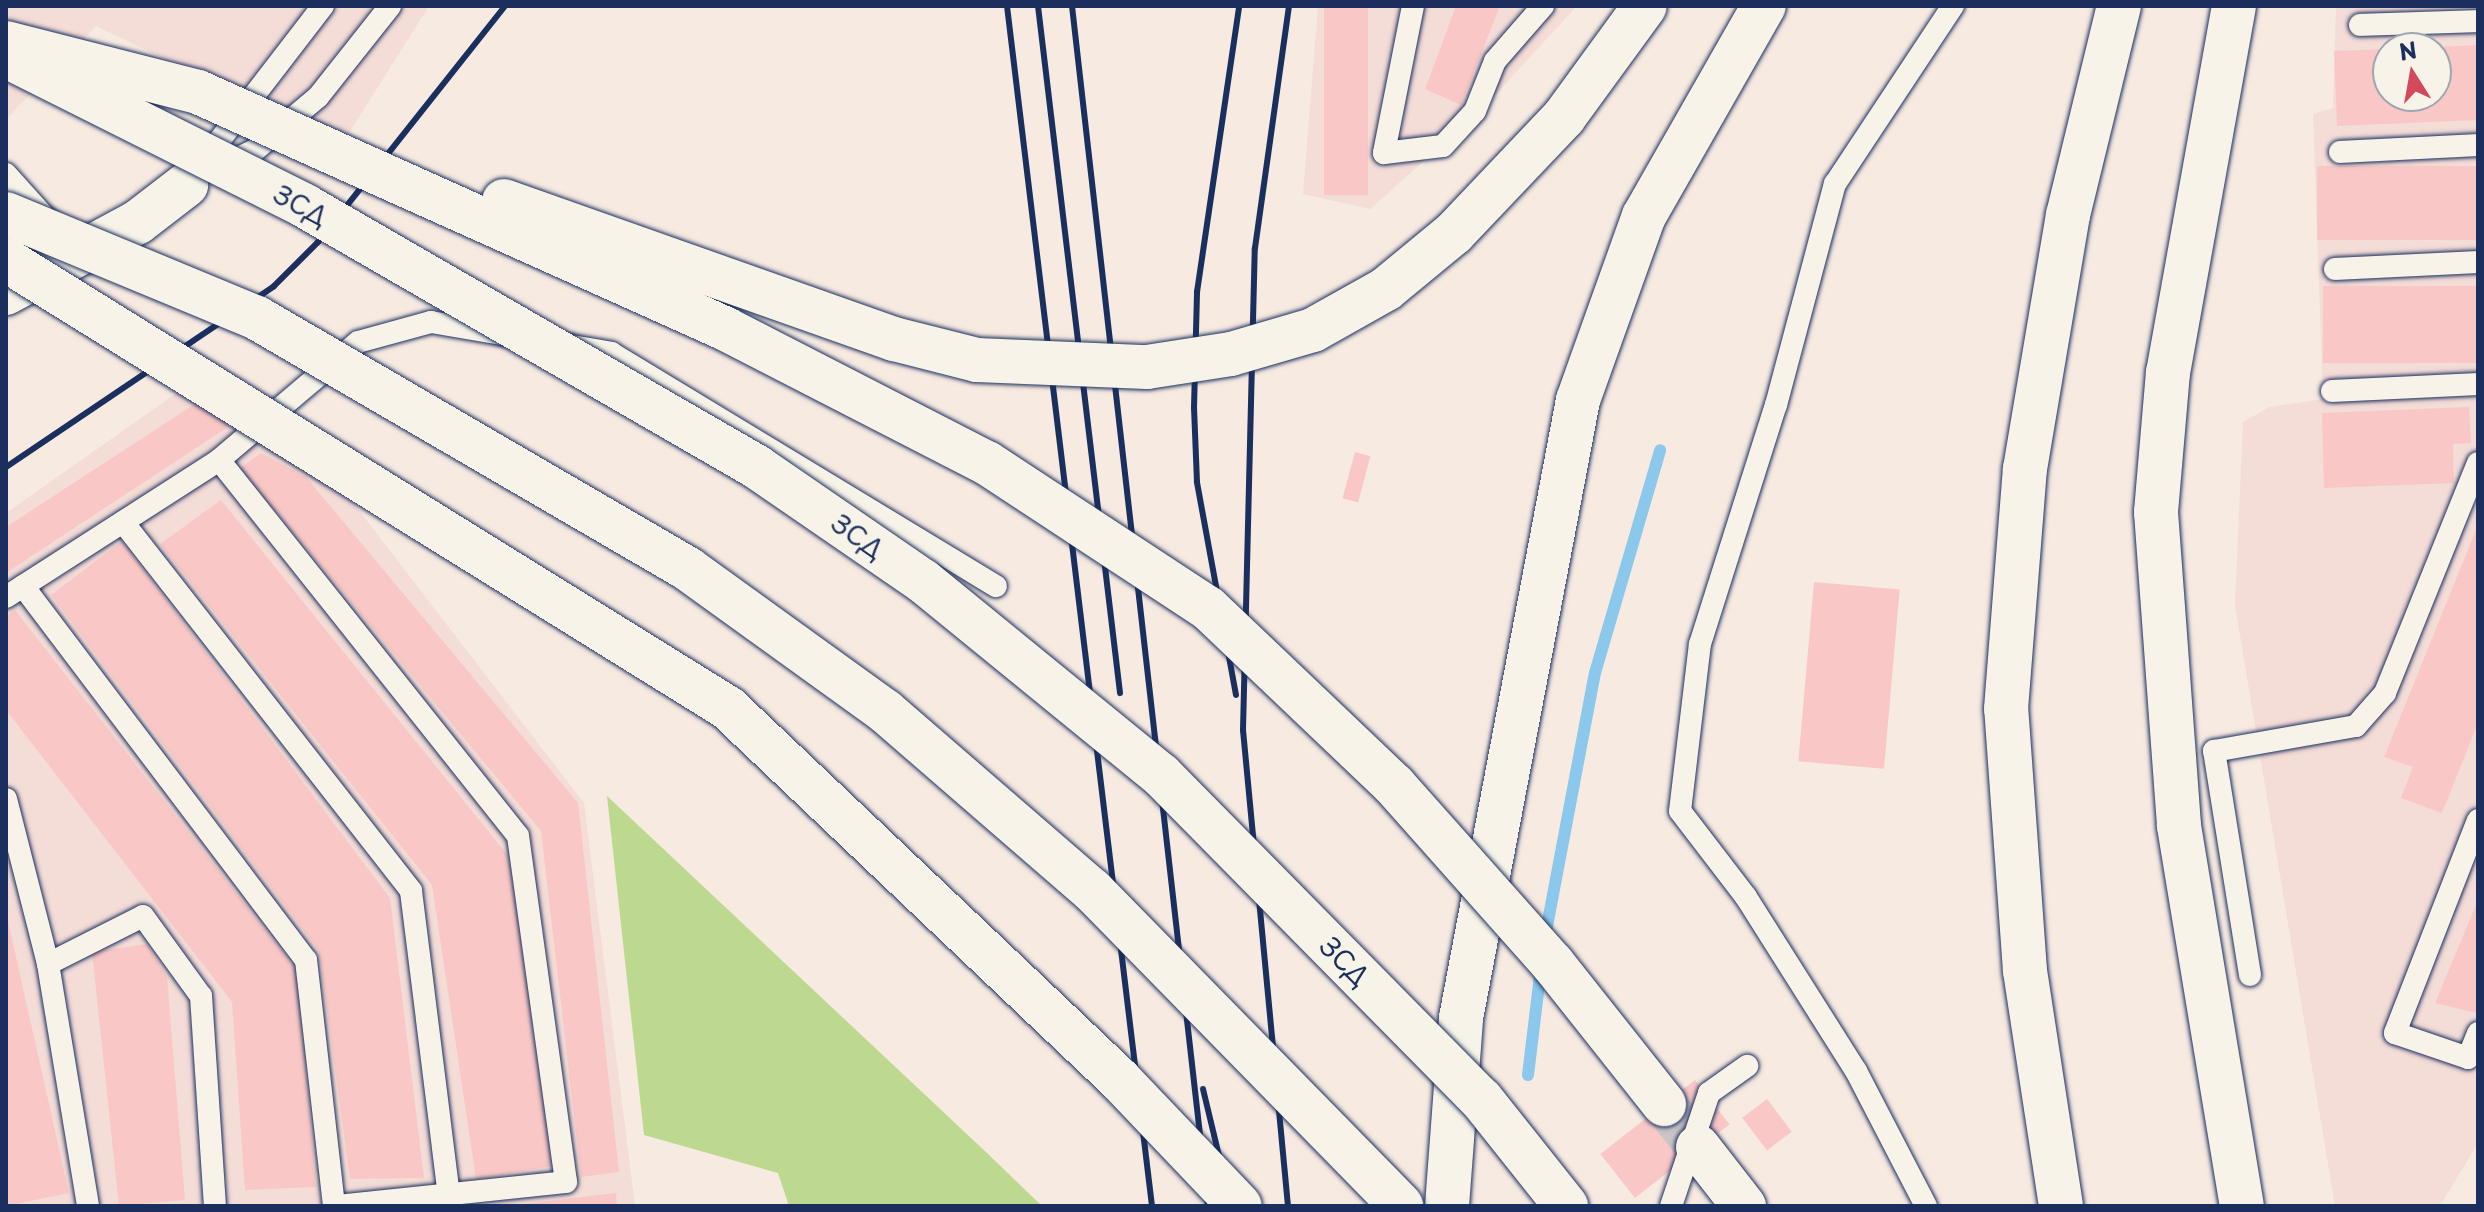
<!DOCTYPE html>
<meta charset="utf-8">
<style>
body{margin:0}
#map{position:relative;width:2484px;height:1212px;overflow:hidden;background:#f7eae1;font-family:"Playpen Sans",sans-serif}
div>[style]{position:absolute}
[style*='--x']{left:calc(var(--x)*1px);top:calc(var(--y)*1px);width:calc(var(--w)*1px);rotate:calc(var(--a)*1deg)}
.built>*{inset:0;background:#f4dcd7}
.green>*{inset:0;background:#bdd88f}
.stream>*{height:12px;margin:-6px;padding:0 6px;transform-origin:6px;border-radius:6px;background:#8bc8eb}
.building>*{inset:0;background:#f9c8c6;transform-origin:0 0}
.primary-tunnel>*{height:44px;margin-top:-22px;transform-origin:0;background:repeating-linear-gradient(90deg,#cbc5c7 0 44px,transparent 0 66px)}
.roads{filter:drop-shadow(0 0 2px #1b2f5e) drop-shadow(0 0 2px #1b2f5e)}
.service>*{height:22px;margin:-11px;padding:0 11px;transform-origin:11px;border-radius:11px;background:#f7f3e8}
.minor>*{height:44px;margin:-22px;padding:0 22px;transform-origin:22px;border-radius:22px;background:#f7f3e8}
.primary>*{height:44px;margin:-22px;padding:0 22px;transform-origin:22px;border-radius:22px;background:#f7f3e8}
.rail>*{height:6px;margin:-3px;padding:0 3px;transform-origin:3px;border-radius:3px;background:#1b2f5e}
.bridges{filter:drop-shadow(0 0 2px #1b2f5e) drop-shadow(0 0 2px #1b2f5e)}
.primary-bridge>*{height:44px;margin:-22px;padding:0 22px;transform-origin:22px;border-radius:22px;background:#f7f3e8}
.motorway-bridge>*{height:44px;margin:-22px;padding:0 22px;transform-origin:22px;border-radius:22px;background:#f7f3e8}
span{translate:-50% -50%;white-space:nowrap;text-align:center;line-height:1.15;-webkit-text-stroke:8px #f7f3e8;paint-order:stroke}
.street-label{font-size:26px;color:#1b2f5e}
.frame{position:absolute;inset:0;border:8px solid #1b2f5e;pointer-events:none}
.north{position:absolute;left:2372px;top:32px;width:80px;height:80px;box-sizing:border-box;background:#f7f3e8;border:2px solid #9fa5b1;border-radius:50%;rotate:349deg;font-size:22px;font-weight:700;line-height:32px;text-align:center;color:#1b2f5e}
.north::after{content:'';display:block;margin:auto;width:28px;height:36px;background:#d1495b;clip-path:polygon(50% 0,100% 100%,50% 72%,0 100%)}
</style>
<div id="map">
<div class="built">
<i style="clip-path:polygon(6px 6px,429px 6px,342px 144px,96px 26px,6px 119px)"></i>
<i style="clip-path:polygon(1318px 6px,1577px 6px,1484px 107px,1370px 209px,1303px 194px)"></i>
<i style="clip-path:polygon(evenodd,2336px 6px,2478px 6px,2478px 1143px,2440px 1206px,2335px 1206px,2235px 605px,2243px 422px,2270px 407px,2323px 399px,2313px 114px,2333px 108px,2336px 6px,2388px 48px,2436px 48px,2436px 96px,2388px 96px,2388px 48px)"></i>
<i style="clip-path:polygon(208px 371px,341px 487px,584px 803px,635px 1206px,6px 1206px,6px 513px)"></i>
</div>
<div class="green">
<i style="clip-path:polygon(607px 796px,988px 1154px,1042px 1206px,789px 1206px,778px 1173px,644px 1135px)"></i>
</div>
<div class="stream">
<i style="--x:1545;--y:937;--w:269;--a:-79.3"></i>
<i style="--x:1595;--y:673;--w:232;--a:-73.7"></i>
<i style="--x:1528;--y:1075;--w:109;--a:-83.1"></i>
</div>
<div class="building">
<i style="left:1324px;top:6px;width:44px;height:189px"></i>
<i style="clip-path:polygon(1456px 6px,1500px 6px,1461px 105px,1425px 89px)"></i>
<i style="clip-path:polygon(2478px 45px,2478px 120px,2337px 126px,2334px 51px,2388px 49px,2388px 96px,2436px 96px,2436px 47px)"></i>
<i style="left:2478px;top:166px;width:74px;height:161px;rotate:90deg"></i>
<i style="left:2478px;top:286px;width:77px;height:155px;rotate:90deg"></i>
<i style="clip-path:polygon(198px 402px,231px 425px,6px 573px,6px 527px)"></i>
<i style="clip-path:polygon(2469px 407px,2471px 443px,2453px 444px,2454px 483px,2324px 488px,2322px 413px)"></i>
<i style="left:1355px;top:452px;width:16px;height:48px;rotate:15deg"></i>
<i style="clip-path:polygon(261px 453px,306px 477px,578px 803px,619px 1172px,581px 1177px,541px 831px,240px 468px)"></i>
<i style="clip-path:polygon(221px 500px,518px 868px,553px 1166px,476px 1179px,432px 885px,160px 544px)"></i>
<i style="clip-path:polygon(2478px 525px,2478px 723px,2442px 813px,2401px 798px,2413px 767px,2384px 757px)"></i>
<i style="clip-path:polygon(122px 541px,390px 898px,424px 1178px,350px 1179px,319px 951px,51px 595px)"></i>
<i style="left:1814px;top:582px;width:86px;height:180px;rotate:5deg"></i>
<i style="clip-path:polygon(15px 610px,298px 972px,316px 1187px,245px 1190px,232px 1002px,6px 710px,6px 617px)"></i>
<i style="clip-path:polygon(2478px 900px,2478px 1007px,2476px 1013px,2435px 1003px)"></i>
<i style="clip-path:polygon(6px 912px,69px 1193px,6px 1206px)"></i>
<i style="clip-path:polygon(147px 944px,167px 977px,185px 1200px,119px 1206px,92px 952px)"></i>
<i style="left:1695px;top:1080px;width:56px;height:120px;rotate:52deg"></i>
<i style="left:1767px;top:1099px;width:41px;height:31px;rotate:53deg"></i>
<i style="clip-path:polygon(616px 1193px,617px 1206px,523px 1206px,523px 1204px)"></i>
</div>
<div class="primary-tunnel">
<i style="--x:1664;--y:1104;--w:55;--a:51.7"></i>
</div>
<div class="roads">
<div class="service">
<i style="--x:1413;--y:6;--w:150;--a:101.2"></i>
<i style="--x:1384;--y:153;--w:59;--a:-6.8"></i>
<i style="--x:1443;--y:146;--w:47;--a:-47.6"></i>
<i style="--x:1475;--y:111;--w:54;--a:-68.2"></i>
<i style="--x:1495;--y:61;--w:73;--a:-48.9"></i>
<i style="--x:2360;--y:25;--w:118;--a:-1.9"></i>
<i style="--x:2340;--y:152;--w:138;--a:-2.9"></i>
<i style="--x:202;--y:163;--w:198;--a:-52.4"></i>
<i style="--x:222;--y:166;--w:37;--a:-26"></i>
<i style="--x:255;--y:150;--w:82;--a:-40.1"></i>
<i style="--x:318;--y:97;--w:116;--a:-51.6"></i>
<i style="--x:6;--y:174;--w:64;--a:48.1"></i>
<i style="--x:2335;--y:269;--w:143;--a:-2.8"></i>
<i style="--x:572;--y:346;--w:40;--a:10"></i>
<i style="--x:611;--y:353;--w:450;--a:31.2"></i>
<i style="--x:2332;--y:391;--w:146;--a:-2.7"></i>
<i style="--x:219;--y:460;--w:182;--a:-40.3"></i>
<i style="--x:358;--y:342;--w:76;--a:-15.3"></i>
<i style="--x:431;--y:322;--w:73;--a:9.5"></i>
<i style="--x:123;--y:522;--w:468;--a:52"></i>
<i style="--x:411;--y:891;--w:305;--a:82.9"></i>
<i style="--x:23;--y:586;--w:469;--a:52.9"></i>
<i style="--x:306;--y:960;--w:248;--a:83.5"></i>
<i style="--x:6;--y:597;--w:253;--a:-32.7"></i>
<i style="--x:219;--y:460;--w:480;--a:51.5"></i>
<i style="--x:518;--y:836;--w:349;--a:82.1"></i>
<i style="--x:566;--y:1182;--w:231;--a:174"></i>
<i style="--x:6;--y:799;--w:170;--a:75.7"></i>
<i style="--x:48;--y:964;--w:245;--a:80.6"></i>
<i style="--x:2478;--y:820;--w:229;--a:111.3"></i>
<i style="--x:2395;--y:1033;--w:77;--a:18.9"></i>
<i style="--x:2468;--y:1058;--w:27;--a:-68"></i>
<i style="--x:48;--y:964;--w:106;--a:-26.8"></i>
<i style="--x:143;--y:916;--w:99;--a:54.1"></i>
<i style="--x:201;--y:996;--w:210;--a:86.2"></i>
<i style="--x:2250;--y:975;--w:227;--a:-99.1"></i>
<i style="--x:2214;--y:751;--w:144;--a:-10"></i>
<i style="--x:2356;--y:726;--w:44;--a:-48.7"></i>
<i style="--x:2385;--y:693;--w:248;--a:-68"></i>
<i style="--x:1671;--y:1206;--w:119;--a:-71.4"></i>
<i style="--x:1709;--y:1093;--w:47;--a:-35.4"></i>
<i style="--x:1926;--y:1206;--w:152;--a:-117.4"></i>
<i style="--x:1856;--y:1071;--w:206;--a:-122.3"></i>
<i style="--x:1746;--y:897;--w:108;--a:-127.5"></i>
<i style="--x:1680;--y:811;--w:168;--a:-83.2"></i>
<i style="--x:1700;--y:644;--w:251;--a:-72.4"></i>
<i style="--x:1776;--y:405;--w:229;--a:-75.1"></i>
<i style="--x:1835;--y:184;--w:214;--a:-56.5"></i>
</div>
<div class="minor">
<i style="--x:6;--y:293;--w:150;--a:-28.3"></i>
<i style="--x:138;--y:222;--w:61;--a:-37.6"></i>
</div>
<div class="primary">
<i style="--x:2234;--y:6;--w:372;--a:100.2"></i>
<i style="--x:2168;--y:372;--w:141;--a:94.9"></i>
<i style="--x:2156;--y:512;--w:315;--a:85.8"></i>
<i style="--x:2179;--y:826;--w:385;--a:80.6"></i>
<i style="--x:1698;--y:1147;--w:75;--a:52.1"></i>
<i style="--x:1447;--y:1206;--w:189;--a:-85.7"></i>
<i style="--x:1461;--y:1018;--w:629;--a:-79.28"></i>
<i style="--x:1578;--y:400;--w:195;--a:-70.3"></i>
<i style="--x:1644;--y:216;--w:242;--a:-60.3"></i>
<i style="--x:2061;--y:1206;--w:238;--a:-98.7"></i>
<i style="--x:2025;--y:971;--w:263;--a:-94.1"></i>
<i style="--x:2006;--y:709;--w:241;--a:-85.5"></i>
<i style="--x:2025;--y:469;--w:258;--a:-80.4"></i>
<i style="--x:2068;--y:215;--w:215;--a:-76.3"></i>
</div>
</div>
<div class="rail">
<i style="--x:1007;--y:6;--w:1209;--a:83.11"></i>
<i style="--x:1038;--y:6;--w:692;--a:83.19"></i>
<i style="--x:1072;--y:6;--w:1208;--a:83.53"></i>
<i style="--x:6;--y:467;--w:323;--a:-34"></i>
<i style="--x:274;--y:286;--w:62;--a:-45"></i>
<i style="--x:318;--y:242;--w:301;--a:-51.6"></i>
<i style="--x:1236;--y:695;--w:217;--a:-100.4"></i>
<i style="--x:1197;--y:482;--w:74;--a:-92.3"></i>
<i style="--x:1194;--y:408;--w:116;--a:-88.5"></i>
<i style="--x:1197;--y:292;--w:289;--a:-81.6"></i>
<i style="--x:1203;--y:1089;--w:120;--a:76.5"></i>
<i style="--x:1288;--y:1206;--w:478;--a:-95.4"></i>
<i style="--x:1243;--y:730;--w:482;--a:-88.6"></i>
<i style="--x:1255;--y:248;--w:244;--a:-82"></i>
</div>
<div class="bridges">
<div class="primary-bridge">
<i style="--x:6;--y:43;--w:198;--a:14.3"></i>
<i style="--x:198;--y:92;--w:579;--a:24.17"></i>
<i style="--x:726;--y:329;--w:293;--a:27.2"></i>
<i style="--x:987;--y:463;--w:264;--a:33.3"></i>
<i style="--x:1208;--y:608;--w:257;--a:43.6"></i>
<i style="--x:1394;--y:785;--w:239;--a:48.4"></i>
<i style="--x:1553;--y:964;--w:179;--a:51.6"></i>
<i style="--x:504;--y:201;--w:414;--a:19.5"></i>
<i style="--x:894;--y:339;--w:86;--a:14.2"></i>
<i style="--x:977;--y:360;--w:170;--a:2.4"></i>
<i style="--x:1147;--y:367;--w:85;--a:-8.8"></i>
<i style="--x:1231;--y:354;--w:85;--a:-16.3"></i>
<i style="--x:1313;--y:330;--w:84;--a:-29.3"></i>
<i style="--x:1386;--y:289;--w:88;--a:-39.5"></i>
<i style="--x:1454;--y:233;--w:160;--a:-46.5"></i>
<i style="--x:1564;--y:117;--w:137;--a:-53.9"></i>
<i style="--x:6;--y:260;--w:850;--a:31.82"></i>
<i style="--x:728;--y:708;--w:539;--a:43.5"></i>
<i style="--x:1119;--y:1079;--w:175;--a:46.4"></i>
</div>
<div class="motorway-bridge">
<i style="--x:6;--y:56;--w:335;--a:26.6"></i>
<i style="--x:305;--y:206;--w:522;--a:30"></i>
<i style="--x:757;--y:467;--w:201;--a:34.5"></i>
<i style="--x:923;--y:581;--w:307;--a:39.2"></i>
<i style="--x:1161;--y:775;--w:455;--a:45.4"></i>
<i style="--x:1481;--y:1099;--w:137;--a:51.5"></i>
<i style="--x:6;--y:214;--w:272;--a:22.5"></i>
<i style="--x:257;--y:318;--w:499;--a:30.2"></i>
<i style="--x:688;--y:569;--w:243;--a:35.8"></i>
<i style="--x:885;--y:711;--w:274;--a:40.9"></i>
<i style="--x:1092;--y:890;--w:442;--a:45.6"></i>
</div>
</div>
<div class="street-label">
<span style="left:301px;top:205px;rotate:28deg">ЗСД</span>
<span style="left:858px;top:536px;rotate:35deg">ЗСД</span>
<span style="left:1345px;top:961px;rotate:45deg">ЗСД</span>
</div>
<div class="frame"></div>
<div class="north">N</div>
</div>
